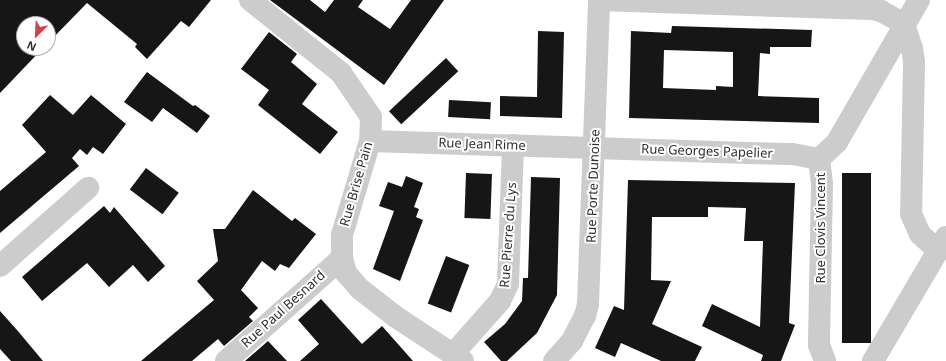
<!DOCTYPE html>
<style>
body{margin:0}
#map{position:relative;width:946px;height:361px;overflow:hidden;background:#fff;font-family:"Noto Sans",sans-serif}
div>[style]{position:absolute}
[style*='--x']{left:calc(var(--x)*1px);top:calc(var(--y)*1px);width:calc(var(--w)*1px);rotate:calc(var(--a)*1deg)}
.building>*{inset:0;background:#161616;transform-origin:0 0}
.street>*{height:22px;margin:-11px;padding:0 11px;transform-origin:11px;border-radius:11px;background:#ccc}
span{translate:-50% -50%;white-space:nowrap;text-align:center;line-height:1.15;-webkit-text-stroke:4px #fff;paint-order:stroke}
.street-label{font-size:13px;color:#2f2f2f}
.north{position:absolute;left:16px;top:16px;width:40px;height:40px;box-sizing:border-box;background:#fff;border:1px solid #acacac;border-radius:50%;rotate:204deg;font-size:11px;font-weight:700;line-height:16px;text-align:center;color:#2f2f2f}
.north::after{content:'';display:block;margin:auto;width:14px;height:18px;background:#d74143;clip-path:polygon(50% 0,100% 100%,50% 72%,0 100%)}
</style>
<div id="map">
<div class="building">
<i style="clip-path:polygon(0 0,211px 0,189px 27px,181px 21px,147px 59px,135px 47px,137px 44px,87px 3px,48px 43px,48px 24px,24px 24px,24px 48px,43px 48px,0 93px)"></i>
<i style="clip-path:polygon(270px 0,310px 0,325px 12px,334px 0,363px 0,358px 7px,390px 29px,411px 0,444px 0,384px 85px)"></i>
<i style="clip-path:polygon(evenodd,672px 26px,812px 30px,811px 47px,770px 47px,770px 54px,760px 53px,758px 96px,819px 98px,819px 123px,629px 118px,631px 31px,671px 33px,672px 26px,664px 50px,733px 52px,733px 87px,716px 86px,716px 90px,663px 88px,664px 50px)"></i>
<i style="clip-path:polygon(538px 31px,564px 32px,562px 118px,500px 116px,500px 96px,537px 97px)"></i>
<i style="clip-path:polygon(269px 32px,297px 54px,291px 62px,317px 84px,302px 104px,338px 132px,320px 154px,258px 105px,269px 90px,241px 69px)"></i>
<i style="left:446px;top:58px;width:18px;height:78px;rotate:47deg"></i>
<i style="clip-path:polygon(147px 72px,193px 106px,195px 105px,210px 116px,197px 133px,163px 108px,152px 122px,124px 102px)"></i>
<i style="clip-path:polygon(50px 95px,73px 115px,91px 95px,126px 124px,103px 154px,93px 147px,87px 155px,80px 149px,72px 158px,79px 166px,0 233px,0 191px,46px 152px,22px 125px)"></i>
<i style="left:449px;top:100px;width:42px;height:17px;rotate:3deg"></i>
<i style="left:146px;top:168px;width:41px;height:27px;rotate:37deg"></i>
<i style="left:466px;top:173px;width:26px;height:45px;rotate:2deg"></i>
<i style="left:842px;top:173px;width:29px;height:170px"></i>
<i style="clip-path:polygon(406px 176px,423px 183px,414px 207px,419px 209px,416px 217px,423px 220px,400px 281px,373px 269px,394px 211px,379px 206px,388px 182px,402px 187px)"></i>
<i style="clip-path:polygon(531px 177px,560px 178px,557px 295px,537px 333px,507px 361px,501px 361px,484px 342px,505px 324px,522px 301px,523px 278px,528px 278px)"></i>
<i style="clip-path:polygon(628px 180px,795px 183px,789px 323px,795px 325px,781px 361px,761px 361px,763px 355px,702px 326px,712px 304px,760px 327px,763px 241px,744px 241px,746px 208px,708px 207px,708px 217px,652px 217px,651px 280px,671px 281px,652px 324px,702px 347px,695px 361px,661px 361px,621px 343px,615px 357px,595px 348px,614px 306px,624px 310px)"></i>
<i style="clip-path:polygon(253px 190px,292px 221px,295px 218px,316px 234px,289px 268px,280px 264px,275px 271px,262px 261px,241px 290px,258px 308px,249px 317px,253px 321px,224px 346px,218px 339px,192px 361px,141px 361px,214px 300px,197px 281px,218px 261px,213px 229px,225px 229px)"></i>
<i style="clip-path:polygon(104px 206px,110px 213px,114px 207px,165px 266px,148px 282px,133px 265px,109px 287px,87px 263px,42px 301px,22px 277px)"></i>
<i style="left:446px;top:256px;width:25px;height:51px;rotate:21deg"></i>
<i style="clip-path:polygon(321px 299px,362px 344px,382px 326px,413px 361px,300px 361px,319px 344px,298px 320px)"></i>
<i style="clip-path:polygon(0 311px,17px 330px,43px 361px,11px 361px,0 349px)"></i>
<i style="clip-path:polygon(268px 341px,287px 361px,245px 361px)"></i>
</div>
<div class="street">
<i style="--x:250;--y:0;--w:117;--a:38.7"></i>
<i style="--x:341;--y:73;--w:53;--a:55.7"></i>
<i style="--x:371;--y:117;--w:24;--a:92"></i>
<i style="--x:370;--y:141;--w:98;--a:106.6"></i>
<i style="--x:342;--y:235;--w:23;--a:90"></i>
<i style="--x:342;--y:258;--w:16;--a:75"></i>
<i style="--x:346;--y:273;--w:21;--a:49"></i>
<i style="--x:360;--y:289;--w:46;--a:37.9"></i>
<i style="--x:396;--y:317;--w:80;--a:33.3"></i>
<i style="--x:599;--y:0;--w:272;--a:1.9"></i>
<i style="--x:871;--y:9;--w:10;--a:11"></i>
<i style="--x:881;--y:11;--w:26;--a:29"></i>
<i style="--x:904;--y:24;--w:25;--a:72"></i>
<i style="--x:912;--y:48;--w:15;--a:82"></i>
<i style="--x:914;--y:63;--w:151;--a:91.1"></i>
<i style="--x:911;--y:214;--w:22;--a:66"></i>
<i style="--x:920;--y:234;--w:25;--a:43"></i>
<i style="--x:370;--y:141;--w:423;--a:1.8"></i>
<i style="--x:793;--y:154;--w:26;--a:11"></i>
<i style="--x:819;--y:159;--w:25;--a:83"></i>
<i style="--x:822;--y:184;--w:161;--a:91.1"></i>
<i style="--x:819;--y:345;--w:17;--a:69"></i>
<i style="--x:819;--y:159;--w:25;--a:-43"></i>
<i style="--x:837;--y:142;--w:164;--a:-60"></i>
<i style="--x:0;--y:266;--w:118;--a:-41.6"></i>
<i style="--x:453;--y:354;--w:71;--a:-48.4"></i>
<i style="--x:500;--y:301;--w:19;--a:-65"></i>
<i style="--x:508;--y:284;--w:139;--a:-87.9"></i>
<i style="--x:226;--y:361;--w:155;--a:-41.6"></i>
<i style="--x:554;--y:361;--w:27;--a:-48"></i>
<i style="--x:572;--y:341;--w:28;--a:-63"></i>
<i style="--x:585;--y:316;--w:12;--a:-76"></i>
<i style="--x:588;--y:304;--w:304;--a:-87.9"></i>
<i style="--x:873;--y:361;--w:144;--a:-59.5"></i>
</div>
<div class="street-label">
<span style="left:482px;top:144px;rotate:2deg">Rue Jean Rime</span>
<span style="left:707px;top:151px;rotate:2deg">Rue Georges Papelier</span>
<span style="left:356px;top:184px;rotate:-74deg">Rue Brise Pain</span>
<span style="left:593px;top:186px;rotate:-88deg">Rue Porte Dunoise</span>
<span style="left:820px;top:228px;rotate:-90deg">Rue Clovis Vincent</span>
<span style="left:508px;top:235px;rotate:-86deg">Rue Pierre du Lys</span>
<span style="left:283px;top:309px;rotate:-42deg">Rue Paul Besnard</span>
</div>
<div class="north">N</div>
</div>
